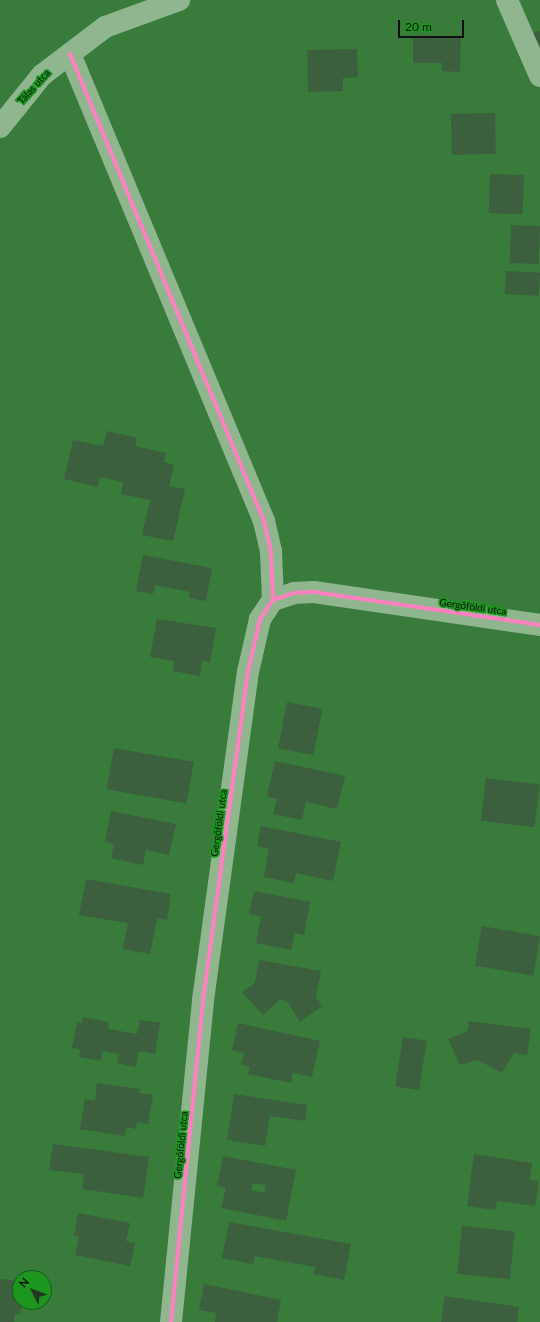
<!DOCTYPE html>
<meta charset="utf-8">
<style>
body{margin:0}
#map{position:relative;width:540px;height:1322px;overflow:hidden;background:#387b3a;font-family:Lato,sans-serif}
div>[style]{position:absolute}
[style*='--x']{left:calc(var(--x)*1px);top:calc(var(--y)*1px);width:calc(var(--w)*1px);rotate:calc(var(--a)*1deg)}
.building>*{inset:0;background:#3c5f3d;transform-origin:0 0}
.minor>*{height:22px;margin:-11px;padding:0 11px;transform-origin:11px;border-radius:11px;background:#8fb68f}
.cycleway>*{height:4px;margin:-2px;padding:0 2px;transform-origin:2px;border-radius:2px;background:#ff80c0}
span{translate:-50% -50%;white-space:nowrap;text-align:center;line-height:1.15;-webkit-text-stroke:3.5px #1d9620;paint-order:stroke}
.street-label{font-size:10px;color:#111}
.north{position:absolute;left:12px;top:1270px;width:40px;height:40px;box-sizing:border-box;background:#1d9620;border:1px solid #18611a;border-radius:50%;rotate:312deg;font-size:11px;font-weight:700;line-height:16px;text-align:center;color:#111}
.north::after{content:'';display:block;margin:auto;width:14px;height:18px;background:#1f361f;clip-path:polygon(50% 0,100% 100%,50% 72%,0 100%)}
.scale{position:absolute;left:398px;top:20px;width:66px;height:18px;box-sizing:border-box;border:2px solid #111;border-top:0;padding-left:5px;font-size:12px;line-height:14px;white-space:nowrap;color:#111;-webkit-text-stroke:3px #1d9620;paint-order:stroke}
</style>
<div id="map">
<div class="building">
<i style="clip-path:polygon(540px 31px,540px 63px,528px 35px)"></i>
<i style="clip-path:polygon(413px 36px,461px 37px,460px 72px,442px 71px,442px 63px,413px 63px)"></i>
<i style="clip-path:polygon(357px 49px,358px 77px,343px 78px,343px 91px,308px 92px,307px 50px)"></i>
<i style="left:495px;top:113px;width:41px;height:44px;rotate:89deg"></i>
<i style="left:490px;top:174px;width:34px;height:39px;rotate:2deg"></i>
<i style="left:511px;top:225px;width:29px;height:38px;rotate:2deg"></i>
<i style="left:506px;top:271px;width:34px;height:23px;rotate:3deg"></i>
<i style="clip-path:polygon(107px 431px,137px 438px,135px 446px,166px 453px,164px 462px,174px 465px,169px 486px,185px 489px,173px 541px,142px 535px,150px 500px,121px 494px,123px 482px,100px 477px,98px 487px,64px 479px,73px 440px,103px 446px)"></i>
<i style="clip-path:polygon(143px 555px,212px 568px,206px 601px,189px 598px,190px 592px,155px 585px,153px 594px,136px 591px)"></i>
<i style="clip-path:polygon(157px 619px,216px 628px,210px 662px,202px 661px,200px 676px,173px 671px,174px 661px,150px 657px)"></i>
<i style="left:287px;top:702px;width:36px;height:47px;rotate:11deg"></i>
<i style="left:114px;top:748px;width:81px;height:42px;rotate:10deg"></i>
<i style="clip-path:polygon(275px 761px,345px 776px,337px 809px,306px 802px,302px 820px,273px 814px,277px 799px,267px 796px)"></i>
<i style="left:486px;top:778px;width:54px;height:43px;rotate:7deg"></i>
<i style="clip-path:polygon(111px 811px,176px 824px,169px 855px,146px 850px,143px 865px,111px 858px,114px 844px,105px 842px)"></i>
<i style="clip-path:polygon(261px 826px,341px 842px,333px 881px,296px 873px,294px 883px,264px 877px,269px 849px,257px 846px)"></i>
<i style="clip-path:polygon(86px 879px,171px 894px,167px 920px,157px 918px,150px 954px,123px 949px,128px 923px,79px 915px)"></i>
<i style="clip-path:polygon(254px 891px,310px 902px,304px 935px,295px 933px,291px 950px,256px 943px,261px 916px,249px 914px)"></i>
<i style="left:482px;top:926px;width:59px;height:40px;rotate:10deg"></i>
<i style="clip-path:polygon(259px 960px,321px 971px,316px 997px,322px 1006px,300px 1022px,287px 1001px,280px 999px,263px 1015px,242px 992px,255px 983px)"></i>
<i style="clip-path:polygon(83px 1017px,109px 1022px,108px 1029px,137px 1034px,140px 1020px,160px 1023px,155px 1054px,139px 1051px,136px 1067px,117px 1063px,119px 1054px,102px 1051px,101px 1061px,79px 1057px,80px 1050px,72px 1048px,77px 1022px,82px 1023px)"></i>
<i style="clip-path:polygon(469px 1021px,531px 1029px,527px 1055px,514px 1053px,502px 1073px,478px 1060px,460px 1065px,448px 1039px,468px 1031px)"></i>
<i style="clip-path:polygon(238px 1023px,320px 1041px,312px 1077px,293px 1073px,291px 1083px,248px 1074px,250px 1067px,241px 1065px,244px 1053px,232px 1050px)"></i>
<i style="left:403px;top:1037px;width:24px;height:50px;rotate:9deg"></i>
<i style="clip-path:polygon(97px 1083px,140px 1089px,139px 1093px,153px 1095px,148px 1124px,137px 1122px,136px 1129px,126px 1127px,125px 1136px,80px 1129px,85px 1099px,95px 1101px)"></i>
<i style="clip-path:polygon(234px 1094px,307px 1105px,305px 1121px,270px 1116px,265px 1146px,227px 1140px)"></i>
<i style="clip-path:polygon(53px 1144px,149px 1157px,143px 1198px,82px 1189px,84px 1174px,49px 1170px)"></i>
<i style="clip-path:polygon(474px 1154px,532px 1163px,530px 1180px,539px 1181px,535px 1206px,497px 1201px,495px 1210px,467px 1206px)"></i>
<i style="clip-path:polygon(evenodd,223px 1156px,296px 1170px,286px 1221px,221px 1208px,226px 1188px,217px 1186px,223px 1156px,253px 1183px,266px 1185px,264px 1193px,251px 1190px,253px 1183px)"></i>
<i style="clip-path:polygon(78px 1213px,130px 1223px,126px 1241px,135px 1243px,130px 1266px,75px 1255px,79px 1237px,74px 1236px)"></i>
<i style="clip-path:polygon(229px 1222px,351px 1244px,344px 1280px,314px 1274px,315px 1267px,255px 1256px,253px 1264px,222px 1258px)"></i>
<i style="left:462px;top:1226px;width:53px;height:48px;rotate:6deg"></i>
<i style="clip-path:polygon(0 1279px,20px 1281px,20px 1302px,22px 1302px,20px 1314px,15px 1314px,14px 1322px,0 1322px)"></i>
<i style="clip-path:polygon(204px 1284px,281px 1300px,277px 1322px,215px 1322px,216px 1313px,199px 1310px)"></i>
<i style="clip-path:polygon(445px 1296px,519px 1307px,517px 1322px,441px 1322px)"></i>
</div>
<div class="minor">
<i style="--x:507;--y:0;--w:83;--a:66.5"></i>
<i style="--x:70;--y:54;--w:506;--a:67.44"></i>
<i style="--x:264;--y:521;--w:31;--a:77"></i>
<i style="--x:271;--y:551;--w:49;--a:87.7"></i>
<i style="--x:0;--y:127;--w:67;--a:-51.1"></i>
<i style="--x:42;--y:75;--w:79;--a:-37.3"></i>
<i style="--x:105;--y:27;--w:79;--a:-20"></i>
<i style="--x:171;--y:1322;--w:324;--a:-84.3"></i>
<i style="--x:203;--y:1000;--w:331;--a:-82.2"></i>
<i style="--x:248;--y:672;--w:54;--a:-77.2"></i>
<i style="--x:260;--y:619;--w:23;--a:-56"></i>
<i style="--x:273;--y:600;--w:22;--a:-18"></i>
<i style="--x:294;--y:593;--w:20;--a:-3"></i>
<i style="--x:314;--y:592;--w:228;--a:8.3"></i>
</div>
<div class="cycleway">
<i style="--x:70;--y:54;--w:506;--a:67.44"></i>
<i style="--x:264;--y:521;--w:31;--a:77"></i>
<i style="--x:271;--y:551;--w:49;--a:87.7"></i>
<i style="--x:171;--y:1322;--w:324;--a:-84.3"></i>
<i style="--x:203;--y:1000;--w:331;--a:-82.2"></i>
<i style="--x:248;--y:672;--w:54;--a:-77.2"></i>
<i style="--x:260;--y:619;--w:23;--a:-56"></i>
<i style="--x:273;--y:600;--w:22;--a:-18"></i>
<i style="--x:294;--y:593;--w:20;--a:-3"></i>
<i style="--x:314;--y:592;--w:228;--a:8.3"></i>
</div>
<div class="street-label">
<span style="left:34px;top:87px;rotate:-48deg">Tálas utca</span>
<span style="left:473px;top:607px;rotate:8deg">Gergőföldi utca</span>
<span style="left:219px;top:823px;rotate:-82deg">Gergőföldi utca</span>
<span style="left:181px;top:1145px;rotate:-84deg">Gergőföldi utca</span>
</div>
<div class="north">N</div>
<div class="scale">20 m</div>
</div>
